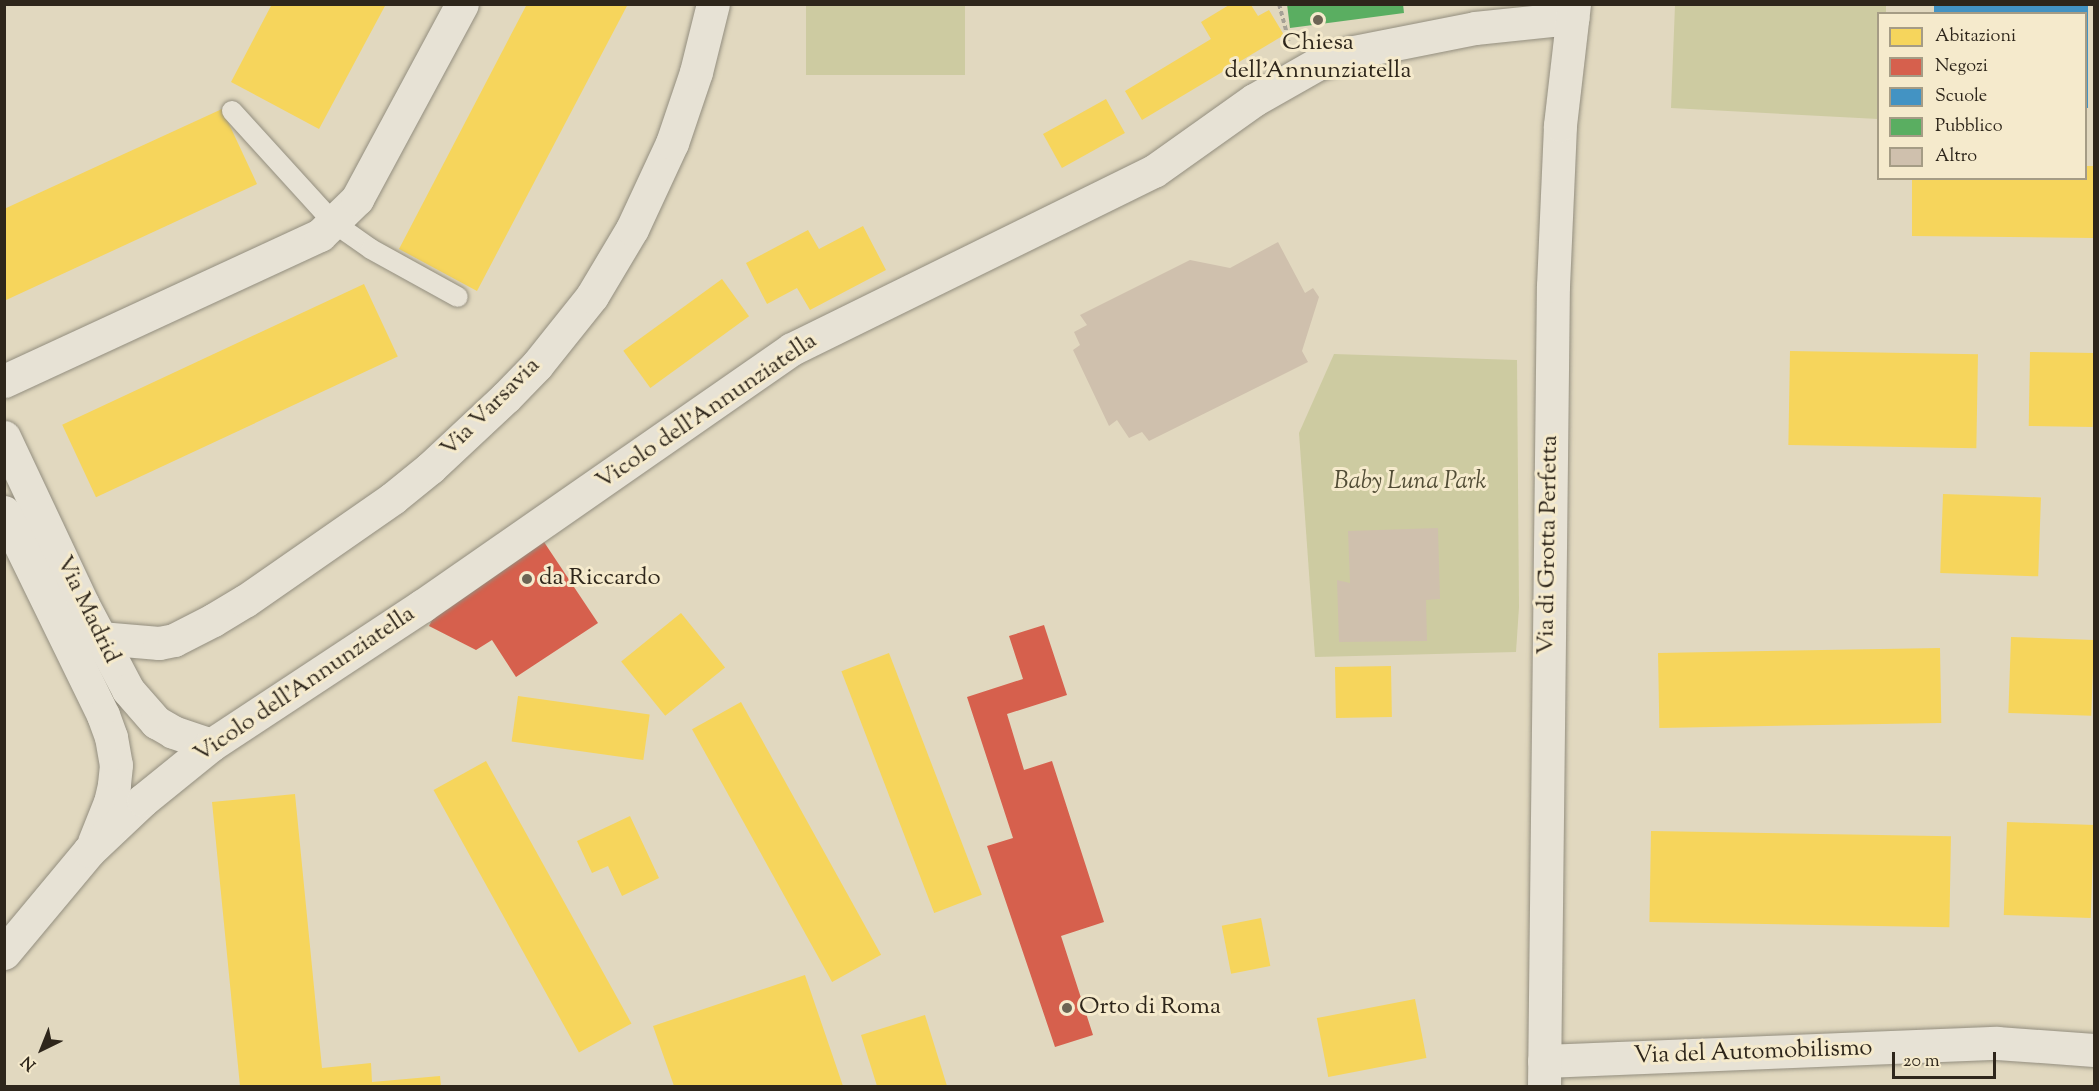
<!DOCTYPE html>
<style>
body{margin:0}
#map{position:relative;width:2099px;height:1091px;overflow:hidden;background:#e1d8bf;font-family:"Sorts Mill Goudy",serif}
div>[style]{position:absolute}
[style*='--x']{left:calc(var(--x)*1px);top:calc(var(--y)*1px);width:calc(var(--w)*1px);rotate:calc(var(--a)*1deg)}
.green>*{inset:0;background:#cdcba1;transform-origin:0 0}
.homes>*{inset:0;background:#f6d55c;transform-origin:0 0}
.shops>*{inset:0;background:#d6604d}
.schools>*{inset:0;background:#4393c3}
.public>*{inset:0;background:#5aae61}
.building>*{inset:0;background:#cfc0ad}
.path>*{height:4px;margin-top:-2px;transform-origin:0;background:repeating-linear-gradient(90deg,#a6a196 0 4.5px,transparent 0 7.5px)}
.roads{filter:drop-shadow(0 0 2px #938e7f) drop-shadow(0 0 2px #938e7f)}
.lane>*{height:20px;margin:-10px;padding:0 10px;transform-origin:10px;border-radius:10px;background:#e7e2d5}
.street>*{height:33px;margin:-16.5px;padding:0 16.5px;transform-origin:16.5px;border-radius:16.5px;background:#e7e2d5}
.secondary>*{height:33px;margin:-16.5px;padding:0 16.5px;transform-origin:16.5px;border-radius:16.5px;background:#e7e2d5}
.dots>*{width:16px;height:16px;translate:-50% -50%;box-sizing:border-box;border:3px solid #f5eacc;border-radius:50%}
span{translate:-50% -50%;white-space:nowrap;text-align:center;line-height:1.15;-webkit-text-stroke:6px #f5eacc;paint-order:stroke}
.poi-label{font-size:24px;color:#2e261b}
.left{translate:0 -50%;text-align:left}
.street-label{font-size:24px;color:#2e261b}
.park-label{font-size:24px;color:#524d36;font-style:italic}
.frame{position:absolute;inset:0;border:6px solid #2e261b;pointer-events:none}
.legend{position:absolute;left:1877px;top:12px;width:210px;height:168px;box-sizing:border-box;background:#f5eacc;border:2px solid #a59c85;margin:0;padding:8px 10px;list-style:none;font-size:18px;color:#2e261b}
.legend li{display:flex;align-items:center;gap:12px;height:30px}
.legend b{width:30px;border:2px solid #a59c85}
.north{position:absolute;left:12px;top:1019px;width:60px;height:60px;-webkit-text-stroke:4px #f5eacc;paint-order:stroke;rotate:223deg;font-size:16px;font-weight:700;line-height:24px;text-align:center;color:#2e261b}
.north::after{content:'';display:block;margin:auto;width:21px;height:27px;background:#2e261b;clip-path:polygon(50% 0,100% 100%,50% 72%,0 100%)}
.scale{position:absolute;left:1892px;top:1052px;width:104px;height:27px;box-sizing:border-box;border:3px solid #2e261b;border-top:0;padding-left:8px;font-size:18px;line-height:21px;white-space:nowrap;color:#2e261b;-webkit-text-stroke:4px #f5eacc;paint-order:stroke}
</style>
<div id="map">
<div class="green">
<i style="left:806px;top:5px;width:159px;height:70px"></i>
<i style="clip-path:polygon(1675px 5px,1886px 5px,1886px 13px,1878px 14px,1878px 119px,1671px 108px)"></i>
<i style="clip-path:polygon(1334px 354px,1517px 360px,1519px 607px,1516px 652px,1315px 657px,1299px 433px)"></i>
</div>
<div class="homes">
<i style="clip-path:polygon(272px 4px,386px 4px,319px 129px,231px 82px)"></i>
<i style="clip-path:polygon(527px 4px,628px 4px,477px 291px,399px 249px)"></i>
<i style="clip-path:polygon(1229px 5px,1251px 5px,1258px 16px,1269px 10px,1284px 35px,1142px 120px,1125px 91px,1211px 39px,1201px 22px)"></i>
<i style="left:1106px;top:99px;width:39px;height:72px;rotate:61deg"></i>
<i style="clip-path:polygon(222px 109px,257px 184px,4px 301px,4px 209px)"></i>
<i style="clip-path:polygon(2086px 166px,2094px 166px,2094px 238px,1912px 236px,1912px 178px,2086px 178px)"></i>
<i style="clip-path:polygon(863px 226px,886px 270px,810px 310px,797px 288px,767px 304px,746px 263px,808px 230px,819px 249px)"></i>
<i style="left:722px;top:279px;width:46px;height:122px;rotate:54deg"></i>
<i style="left:364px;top:284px;width:80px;height:333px;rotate:65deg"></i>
<i style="left:1790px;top:351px;width:188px;height:94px;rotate:1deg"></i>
<i style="left:2030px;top:352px;width:64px;height:74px;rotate:1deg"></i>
<i style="left:1943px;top:494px;width:98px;height:79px;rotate:2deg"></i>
<i style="left:681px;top:613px;width:70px;height:77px;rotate:51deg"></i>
<i style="left:2011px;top:637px;width:83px;height:76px;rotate:2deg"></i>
<i style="left:1940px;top:648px;width:75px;height:282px;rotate:89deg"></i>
<i style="left:889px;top:653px;width:259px;height:51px;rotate:69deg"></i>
<i style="left:1391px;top:666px;width:51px;height:56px;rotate:89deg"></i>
<i style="left:518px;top:696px;width:133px;height:46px;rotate:8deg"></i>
<i style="left:741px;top:702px;width:289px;height:56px;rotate:61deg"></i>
<i style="left:486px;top:761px;width:300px;height:60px;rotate:61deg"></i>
<i style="clip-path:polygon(295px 794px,322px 1068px,371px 1063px,372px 1082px,440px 1076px,441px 1086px,240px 1086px,212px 802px)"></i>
<i style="clip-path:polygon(630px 816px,659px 878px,622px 896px,608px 866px,592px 873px,577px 841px)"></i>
<i style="left:2007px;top:822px;width:87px;height:93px;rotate:2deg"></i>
<i style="left:1651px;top:831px;width:300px;height:91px;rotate:1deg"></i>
<i style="left:1261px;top:918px;width:49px;height:40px;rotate:79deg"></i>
<i style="clip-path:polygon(805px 975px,843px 1086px,674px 1086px,653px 1026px)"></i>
<i style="left:1415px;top:999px;width:60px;height:100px;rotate:79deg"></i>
<i style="clip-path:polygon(925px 1015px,947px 1086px,877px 1086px,861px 1035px)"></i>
</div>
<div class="shops">
<i style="clip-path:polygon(542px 539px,598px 623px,516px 677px,492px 640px,476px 650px,429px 626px,438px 608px)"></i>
<i style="clip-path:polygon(1044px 625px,1067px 695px,1007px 714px,1024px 770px,1052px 761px,1104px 922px,1061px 936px,1093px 1035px,1055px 1047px,987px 846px,1013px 838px,967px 697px,1023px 679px,1009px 636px)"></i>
</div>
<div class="schools">
<i style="clip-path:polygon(1934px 4px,2088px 4px,2088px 108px,2086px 108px,2086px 14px,1934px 14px)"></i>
</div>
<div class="public">
<i style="clip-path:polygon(1287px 4px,1403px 4px,1404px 13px,1290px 28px)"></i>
</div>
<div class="building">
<i style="clip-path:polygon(1278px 242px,1305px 293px,1313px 288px,1319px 297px,1302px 351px,1308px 362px,1149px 441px,1142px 432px,1129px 438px,1117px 420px,1109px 426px,1073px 350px,1080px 345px,1074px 332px,1087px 325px,1080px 315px,1190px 260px,1230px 268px)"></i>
<i style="clip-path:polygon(1438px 528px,1440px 599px,1426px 600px,1427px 641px,1339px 642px,1337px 580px,1350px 583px,1348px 531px)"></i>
</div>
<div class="path">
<i style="--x:1279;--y:4;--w:38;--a:75"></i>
</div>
<div class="roads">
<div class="lane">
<i style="--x:232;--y:111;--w:151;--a:47.7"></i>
<i style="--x:334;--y:223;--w:45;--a:35.1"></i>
<i style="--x:371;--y:249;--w:99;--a:28.9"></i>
</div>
<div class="street">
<i style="--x:4;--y:381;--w:348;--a:-24.8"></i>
<i style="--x:320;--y:235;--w:52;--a:-44.2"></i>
<i style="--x:357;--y:199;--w:221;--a:-61.7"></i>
<i style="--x:4;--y:437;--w:183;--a:64.8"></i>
<i style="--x:82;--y:603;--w:98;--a:62.1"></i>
<i style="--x:128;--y:690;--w:43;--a:48.8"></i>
<i style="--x:156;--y:722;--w:20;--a:30"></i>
<i style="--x:173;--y:732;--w:40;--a:18.9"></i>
<i style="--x:4;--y:512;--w:226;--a:64"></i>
<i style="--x:103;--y:715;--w:23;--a:70"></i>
<i style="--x:111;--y:737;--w:28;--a:80"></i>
<i style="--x:116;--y:765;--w:20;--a:96"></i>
<i style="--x:114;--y:785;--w:17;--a:103"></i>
<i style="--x:110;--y:802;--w:43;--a:111.8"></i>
<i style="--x:100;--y:638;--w:59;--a:4.8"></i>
<i style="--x:159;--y:643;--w:15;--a:-11"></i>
<i style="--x:174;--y:640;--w:44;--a:-27.1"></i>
<i style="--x:213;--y:620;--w:37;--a:-31"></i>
<i style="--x:245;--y:601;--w:180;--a:-34.8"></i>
<i style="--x:393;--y:498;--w:48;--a:-39"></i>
<i style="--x:430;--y:468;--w:104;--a:-43.1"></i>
<i style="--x:506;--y:397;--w:45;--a:-45.9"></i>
<i style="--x:537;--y:365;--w:88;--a:-51.4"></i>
<i style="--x:592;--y:296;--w:78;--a:-59.2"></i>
<i style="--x:632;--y:229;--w:95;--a:-65.1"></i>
<i style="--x:672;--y:143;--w:75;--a:-71.3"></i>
<i style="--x:696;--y:72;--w:70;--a:-76"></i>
<i style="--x:4;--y:953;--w:133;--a:-50.2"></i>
<i style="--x:89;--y:851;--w:74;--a:-43.4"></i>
<i style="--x:143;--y:800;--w:87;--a:-39"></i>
<i style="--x:211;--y:745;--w:253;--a:-33.4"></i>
<i style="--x:422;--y:606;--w:450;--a:-34.8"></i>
<i style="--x:792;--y:349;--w:403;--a:-26.2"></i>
<i style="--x:1154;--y:171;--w:123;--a:-35.4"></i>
<i style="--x:1254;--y:100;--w:73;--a:-29.7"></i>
<i style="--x:1317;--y:64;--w:39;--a:-18"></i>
<i style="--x:1354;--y:52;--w:123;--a:-11.2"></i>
<i style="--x:1475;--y:28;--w:98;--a:-5.9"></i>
<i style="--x:1544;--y:1061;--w:453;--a:-2.3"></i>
<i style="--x:1997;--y:1043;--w:97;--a:4.1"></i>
</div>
<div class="secondary">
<i style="--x:1544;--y:1086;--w:800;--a:-89.36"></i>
<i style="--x:1553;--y:286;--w:161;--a:-87.5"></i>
<i style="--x:1560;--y:125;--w:122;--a:-83.4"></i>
</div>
</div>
<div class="dots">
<i style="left:1318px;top:20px;background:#6d6454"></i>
<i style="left:527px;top:579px;background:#6d6454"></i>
<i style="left:1067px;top:1008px;background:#6d6454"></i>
</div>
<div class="poi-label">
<span style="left:1318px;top:58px">Chiesa<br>dell'Annunziatella</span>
<span class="left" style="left:539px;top:579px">da Riccardo</span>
<span class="left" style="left:1079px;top:1008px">Orto di Roma</span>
</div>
<div class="street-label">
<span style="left:491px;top:408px;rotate:-45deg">Via Varsavia</span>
<span style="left:707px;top:412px;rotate:-34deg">Vicolo dell'Annunziatella</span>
<span style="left:1549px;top:545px;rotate:-89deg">Via di Grotta Perfetta</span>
<span style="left:87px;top:610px;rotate:64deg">Via Madrid</span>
<span style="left:305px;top:685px;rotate:-34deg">Vicolo dell'Annunziatella</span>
<span style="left:1753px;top:1053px;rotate:-2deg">Via del Automobilismo</span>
</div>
<div class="park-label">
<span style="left:1410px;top:483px">Baby Luna Park</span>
</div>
<div class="frame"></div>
<ul class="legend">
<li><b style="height:16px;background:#f6d55c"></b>Abitazioni</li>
<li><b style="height:16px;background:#d6604d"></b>Negozi</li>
<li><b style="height:16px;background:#4393c3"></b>Scuole</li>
<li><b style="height:16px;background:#5aae61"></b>Pubblico</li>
<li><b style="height:16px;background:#cfc0ad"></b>Altro</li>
</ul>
<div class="north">N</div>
<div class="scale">20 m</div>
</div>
